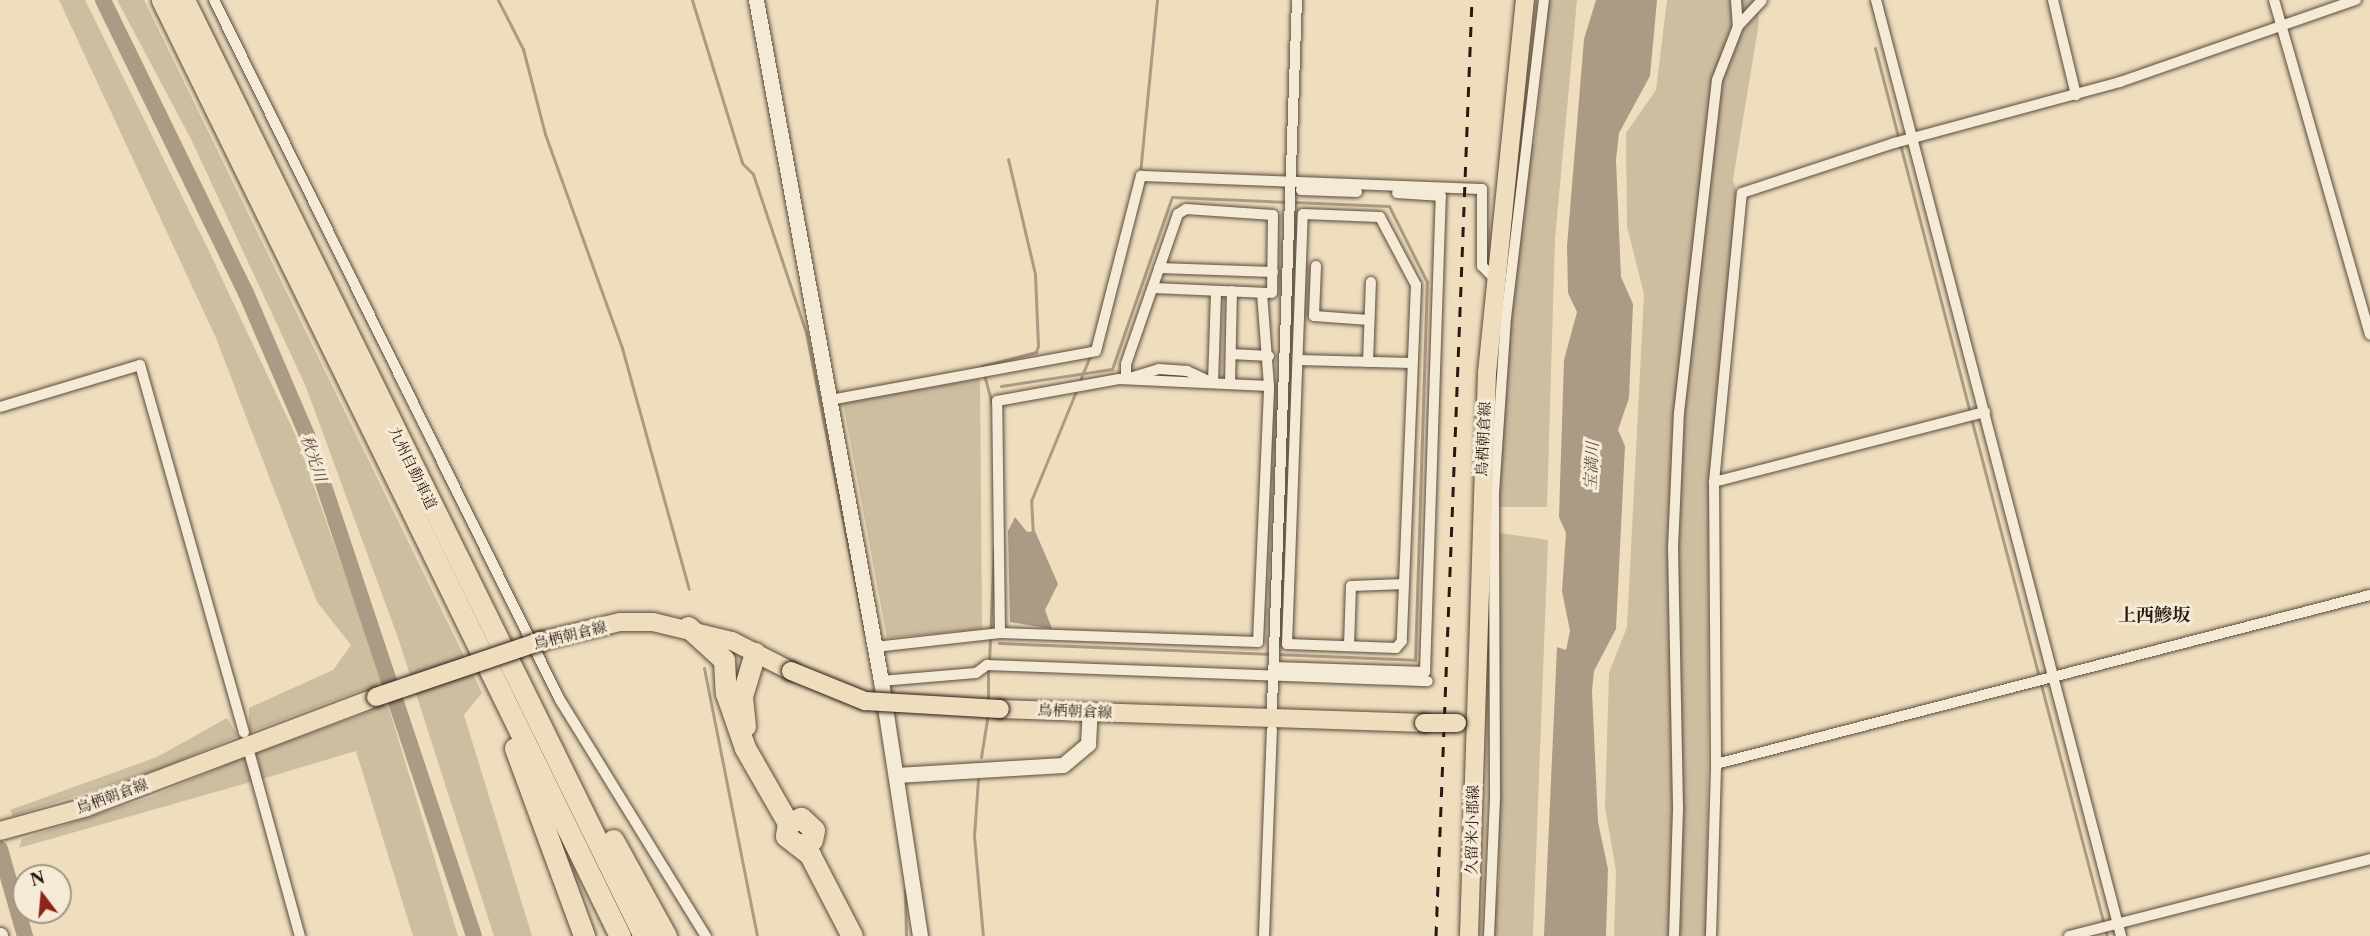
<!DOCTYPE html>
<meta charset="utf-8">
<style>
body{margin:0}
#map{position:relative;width:2370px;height:936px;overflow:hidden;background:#eedebe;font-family:"Libre Caslon Text","Noto Serif JP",serif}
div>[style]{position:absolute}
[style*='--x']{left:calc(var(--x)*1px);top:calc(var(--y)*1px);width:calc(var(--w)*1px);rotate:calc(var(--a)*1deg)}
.green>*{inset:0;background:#cdbda1}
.water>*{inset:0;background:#ab9b84}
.stream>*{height:3px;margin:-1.5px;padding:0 1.5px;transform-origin:1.5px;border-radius:1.5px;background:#ab9b84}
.river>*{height:16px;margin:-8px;padding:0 8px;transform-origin:8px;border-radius:8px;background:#ab9b84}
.roads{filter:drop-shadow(0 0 2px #5b4a3d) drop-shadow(0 0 2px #5b4a3d)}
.street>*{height:10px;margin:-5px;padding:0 5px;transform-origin:5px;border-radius:5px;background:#f4ead5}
.secondary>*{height:15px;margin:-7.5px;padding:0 7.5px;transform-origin:7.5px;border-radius:7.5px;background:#f4ead5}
.primary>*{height:18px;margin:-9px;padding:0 9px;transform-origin:9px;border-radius:9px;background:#eedebe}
.highway>*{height:21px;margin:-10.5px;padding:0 10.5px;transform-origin:10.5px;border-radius:10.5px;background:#eedebe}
.rail>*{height:3px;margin-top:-1.5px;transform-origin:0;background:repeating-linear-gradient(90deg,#2a1912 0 10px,transparent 0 20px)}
.bridges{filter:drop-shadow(0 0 2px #2a1912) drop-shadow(0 0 2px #2a1912)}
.primary-bridge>*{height:18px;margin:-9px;padding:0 9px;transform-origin:9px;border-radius:9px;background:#eedebe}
span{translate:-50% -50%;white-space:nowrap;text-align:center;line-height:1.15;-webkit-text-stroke:6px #f4ead5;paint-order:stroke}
.street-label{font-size:15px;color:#2a1912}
.water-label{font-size:16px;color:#5e4d40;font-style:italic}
.quarter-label{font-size:18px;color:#2a1912;font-weight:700}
.north{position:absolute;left:12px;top:864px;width:60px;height:60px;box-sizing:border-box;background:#f4ead5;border:2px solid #a39687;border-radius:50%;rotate:344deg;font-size:16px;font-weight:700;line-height:24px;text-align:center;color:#2a1912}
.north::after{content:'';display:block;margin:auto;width:21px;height:27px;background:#8f2418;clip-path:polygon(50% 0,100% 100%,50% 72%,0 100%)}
</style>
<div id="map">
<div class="green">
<i style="clip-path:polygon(59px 0,85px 0,207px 247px,296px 436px,383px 682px,249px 732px,249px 708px,333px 670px,351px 645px,317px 602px,216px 338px)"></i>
<i style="clip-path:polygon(117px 0,144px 0,482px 693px,464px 715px,532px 936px,494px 936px,397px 635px,306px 387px,191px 139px)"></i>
<i style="clip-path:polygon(1548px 0,1577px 0,1555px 239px,1547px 507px,1498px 507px,1493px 394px,1516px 143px,1535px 144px)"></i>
<i style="clip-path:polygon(1667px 0,1756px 0,1759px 22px,1733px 180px,1737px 192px,1709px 488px,1707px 936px,1614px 936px,1616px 871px,1605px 807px,1609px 673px,1627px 627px,1644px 294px,1627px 226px,1626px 133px,1656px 90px)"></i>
<i style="clip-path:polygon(980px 379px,982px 629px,887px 638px,843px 403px)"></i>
<i style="clip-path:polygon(1499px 533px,1548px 540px,1533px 936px,1491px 936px,1499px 879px)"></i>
<i style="clip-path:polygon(388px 705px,458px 936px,413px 936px,356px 751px,262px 779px,256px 753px)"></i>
<i style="clip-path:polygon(227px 718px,238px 736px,163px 768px,13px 816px,10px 810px,157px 757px)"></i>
<i style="clip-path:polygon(244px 757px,254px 781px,19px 848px,22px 839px,151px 797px)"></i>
</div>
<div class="water">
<i style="clip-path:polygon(1596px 0,1657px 0,1650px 76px,1619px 133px,1616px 160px,1621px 277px,1633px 304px,1629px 398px,1618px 430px,1625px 446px,1616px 629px,1594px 671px,1592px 691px,1598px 822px,1608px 869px,1606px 936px,1544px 936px,1557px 647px,1566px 650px,1570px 631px,1562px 591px,1566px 533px,1559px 517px,1564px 360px,1577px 312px,1568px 293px,1567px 246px,1584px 39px)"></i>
<i style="clip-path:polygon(1015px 517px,1027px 532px,1035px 531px,1058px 584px,1045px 610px,1052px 629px,1010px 622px,1008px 531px)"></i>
</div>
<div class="stream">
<i style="--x:498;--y:0;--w:55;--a:63"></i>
<i style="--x:523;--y:49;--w:88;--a:75.5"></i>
<i style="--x:545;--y:134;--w:227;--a:70.2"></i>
<i style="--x:622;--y:348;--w:250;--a:74.5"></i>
<i style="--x:692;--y:0;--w:170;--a:72.9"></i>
<i style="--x:742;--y:163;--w:16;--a:45"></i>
<i style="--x:753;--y:174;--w:167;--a:71.5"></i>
<i style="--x:806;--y:332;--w:308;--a:78.9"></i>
<i style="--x:1875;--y:48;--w:376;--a:75.4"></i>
<i style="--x:1140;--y:173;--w:174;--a:-84.4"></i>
<i style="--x:1079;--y:383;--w:29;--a:-68"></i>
<i style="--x:1001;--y:386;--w:112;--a:-8.7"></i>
<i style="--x:1112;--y:369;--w:182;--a:-70.8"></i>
<i style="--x:1172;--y:197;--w:115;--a:2.5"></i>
<i style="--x:992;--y:404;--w:39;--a:-105"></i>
<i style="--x:982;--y:366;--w:56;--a:-14.5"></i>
<i style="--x:1036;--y:352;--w:6;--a:-72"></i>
<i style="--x:1038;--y:346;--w:72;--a:-92.4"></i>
<i style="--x:1035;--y:274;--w:118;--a:-103.2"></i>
<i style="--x:1971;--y:418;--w:536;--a:75.29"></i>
<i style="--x:1033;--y:536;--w:35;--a:-93"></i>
<i style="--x:1031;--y:501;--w:121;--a:-67.7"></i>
<i style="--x:999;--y:643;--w:416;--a:2.3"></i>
<i style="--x:1415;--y:660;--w:378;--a:-88.2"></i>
<i style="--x:1427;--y:282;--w:85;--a:-116.6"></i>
<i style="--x:1389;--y:206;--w:96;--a:-177.6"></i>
<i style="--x:989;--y:662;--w:113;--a:-87.5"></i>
<i style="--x:704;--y:668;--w:273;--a:78.8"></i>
<i style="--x:988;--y:701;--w:32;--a:-90"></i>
<i style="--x:981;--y:757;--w:44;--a:-80.8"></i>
<i style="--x:978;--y:779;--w:57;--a:94"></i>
<i style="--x:974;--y:836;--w:100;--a:84.9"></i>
<i style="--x:905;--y:890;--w:46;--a:88.8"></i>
</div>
<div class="river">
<i style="--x:103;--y:0;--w:326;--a:64"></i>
<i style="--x:246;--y:293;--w:155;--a:66.8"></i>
<i style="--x:307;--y:435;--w:528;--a:71.57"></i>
<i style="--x:0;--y:849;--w:91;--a:74"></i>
</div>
<div class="roads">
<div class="street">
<i style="--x:214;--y:0;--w:781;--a:63.7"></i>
<i style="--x:560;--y:700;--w:278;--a:58.3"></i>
<i style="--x:1736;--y:0;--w:26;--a:86"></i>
<i style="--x:1876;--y:0;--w:968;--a:75.33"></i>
<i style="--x:2053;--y:0;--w:98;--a:76.4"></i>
<i style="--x:2274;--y:0;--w:348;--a:74"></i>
<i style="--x:1301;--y:190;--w:56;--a:2"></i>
<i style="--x:1303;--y:214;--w:77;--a:2.2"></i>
<i style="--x:1380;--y:217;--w:77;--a:62.1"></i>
<i style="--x:1416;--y:285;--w:356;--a:92.3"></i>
<i style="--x:1402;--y:641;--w:9;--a:131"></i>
<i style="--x:1396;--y:648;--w:109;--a:-177.9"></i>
<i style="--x:1287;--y:644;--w:430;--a:-87.9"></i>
<i style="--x:1316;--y:266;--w:50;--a:92.3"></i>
<i style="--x:1314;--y:316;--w:55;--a:4.2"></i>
<i style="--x:1159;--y:268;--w:114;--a:2"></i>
<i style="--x:1153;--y:288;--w:115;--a:2.5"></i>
<i style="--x:1231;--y:354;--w:38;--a:3"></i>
<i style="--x:1298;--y:360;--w:114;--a:1.5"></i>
<i style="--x:1368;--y:362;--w:80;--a:-87.9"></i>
<i style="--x:1213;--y:383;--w:29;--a:-155"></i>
<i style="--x:1187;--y:371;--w:28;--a:-176"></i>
<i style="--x:1159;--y:369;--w:34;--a:163"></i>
<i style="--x:1126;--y:379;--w:15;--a:-90"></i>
<i style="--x:1126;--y:364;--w:159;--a:-70.9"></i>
<i style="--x:1178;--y:214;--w:9;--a:-32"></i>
<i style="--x:1186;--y:209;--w:87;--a:3.9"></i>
<i style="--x:1273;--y:215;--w:78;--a:90.7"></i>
<i style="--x:1213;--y:383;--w:92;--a:-88.1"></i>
<i style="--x:1230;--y:384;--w:93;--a:-88.8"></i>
<i style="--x:830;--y:400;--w:270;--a:-10.4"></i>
<i style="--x:1096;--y:351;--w:181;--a:-75.6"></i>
<i style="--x:1141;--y:176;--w:341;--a:2.2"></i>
<i style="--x:1482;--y:189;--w:77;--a:90"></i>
<i style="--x:1482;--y:266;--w:18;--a:45"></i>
<i style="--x:0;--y:407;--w:146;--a:-16.7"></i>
<i style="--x:140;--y:365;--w:382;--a:74.2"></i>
<i style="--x:1714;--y:482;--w:280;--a:-14.5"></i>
<i style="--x:1000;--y:633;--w:232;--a:-90.7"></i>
<i style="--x:997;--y:401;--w:124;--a:-10.2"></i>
<i style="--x:1119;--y:379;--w:150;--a:2.7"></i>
<i style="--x:1349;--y:646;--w:60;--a:-88.1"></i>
<i style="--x:1351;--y:586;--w:53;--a:-2.2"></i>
<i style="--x:875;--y:647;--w:126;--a:-6.4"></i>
<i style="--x:1000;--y:633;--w:258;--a:2"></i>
<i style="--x:1258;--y:642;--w:256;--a:-87.5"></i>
<i style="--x:1269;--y:386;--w:93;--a:-94.3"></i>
<i style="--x:1274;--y:667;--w:151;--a:1.9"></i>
<i style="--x:1425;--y:672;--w:476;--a:-88.1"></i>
<i style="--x:1441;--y:196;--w:44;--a:-176.1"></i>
<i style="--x:881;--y:681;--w:95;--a:-4.8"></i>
<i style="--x:976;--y:673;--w:14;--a:-36"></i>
<i style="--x:987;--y:665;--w:441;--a:2.1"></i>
<i style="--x:1272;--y:708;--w:708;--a:-87.98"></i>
<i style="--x:250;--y:755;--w:188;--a:74.6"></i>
<i style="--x:1716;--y:764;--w:675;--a:-14.49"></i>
<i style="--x:1264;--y:936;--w:206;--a:-87.8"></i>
<i style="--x:1489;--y:936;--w:140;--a:-87.5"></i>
<i style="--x:1495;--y:796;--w:303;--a:-90.2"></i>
<i style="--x:1494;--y:493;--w:175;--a:-86.1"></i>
<i style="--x:1506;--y:318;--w:320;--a:-83.2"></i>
<i style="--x:1674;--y:936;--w:129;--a:-88.2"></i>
<i style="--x:1678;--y:807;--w:259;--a:-91.1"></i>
<i style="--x:1673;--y:548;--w:135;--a:-87.5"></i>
<i style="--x:1679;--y:413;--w:335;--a:-83.5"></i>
<i style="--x:1717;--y:80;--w:58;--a:-68.7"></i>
<i style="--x:1738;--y:26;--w:35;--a:-47"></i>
<i style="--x:1711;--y:936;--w:172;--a:-88.3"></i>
<i style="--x:1716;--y:764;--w:282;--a:-90.4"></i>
<i style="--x:1714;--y:482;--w:290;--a:-84.5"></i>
<i style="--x:1742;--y:193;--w:160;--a:-18.2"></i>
<i style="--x:1894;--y:143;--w:234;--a:-15.1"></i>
<i style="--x:2120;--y:82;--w:250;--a:-19.2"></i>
<i style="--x:2069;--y:936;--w:311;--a:-14.3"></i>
</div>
<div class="secondary">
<i style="--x:756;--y:0;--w:692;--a:79.6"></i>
<i style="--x:881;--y:681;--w:258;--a:81.3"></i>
<i style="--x:896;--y:775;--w:167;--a:-3.4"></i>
<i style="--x:1063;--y:765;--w:33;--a:-40"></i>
<i style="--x:1088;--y:744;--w:33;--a:-87"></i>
<i style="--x:0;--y:935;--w:1;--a:90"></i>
</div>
<div class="primary">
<i style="--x:541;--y:641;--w:81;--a:-13.5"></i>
<i style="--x:620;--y:622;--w:33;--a:0"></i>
<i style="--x:653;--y:622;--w:81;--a:13.5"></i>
<i style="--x:732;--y:641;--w:66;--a:27"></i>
<i style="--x:1000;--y:709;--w:424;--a:1.9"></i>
<i style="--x:0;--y:831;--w:90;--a:-15.4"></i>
<i style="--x:87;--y:807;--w:309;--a:-20.8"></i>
<i style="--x:1469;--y:936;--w:563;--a:-88.17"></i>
<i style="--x:1487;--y:373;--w:375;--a:-84.2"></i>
</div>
<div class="highway">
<i style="--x:162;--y:0;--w:1042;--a:63.93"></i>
<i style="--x:184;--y:0;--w:1043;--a:63.83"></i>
<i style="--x:688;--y:627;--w:49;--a:42.5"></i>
<i style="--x:724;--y:660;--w:33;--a:87"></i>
<i style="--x:726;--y:693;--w:58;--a:70.9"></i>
<i style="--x:745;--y:748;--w:86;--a:60.2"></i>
<i style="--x:745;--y:726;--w:30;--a:-96"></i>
<i style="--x:742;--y:696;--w:45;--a:-73.2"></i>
<i style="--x:515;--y:748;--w:200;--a:69.8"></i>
<i style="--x:613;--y:840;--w:110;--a:61.1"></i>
<i style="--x:800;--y:846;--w:13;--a:-27"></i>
<i style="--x:812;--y:840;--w:10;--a:-79"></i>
<i style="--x:814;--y:830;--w:18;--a:-137"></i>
<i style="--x:801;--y:818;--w:14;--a:159"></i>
<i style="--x:788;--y:823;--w:13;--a:99"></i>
<i style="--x:786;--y:836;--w:31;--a:38"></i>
<i style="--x:810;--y:855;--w:91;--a:62.6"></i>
</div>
</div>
<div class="rail">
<i style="--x:1436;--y:936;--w:937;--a:-87.8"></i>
</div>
<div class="bridges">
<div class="primary-bridge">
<i style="--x:791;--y:671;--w:80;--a:22.1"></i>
<i style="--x:865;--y:701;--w:135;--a:3.4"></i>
<i style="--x:376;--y:697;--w:174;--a:-18.7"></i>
<i style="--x:1424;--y:723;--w:33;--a:0"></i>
</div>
</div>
<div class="street-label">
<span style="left:1483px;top:439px;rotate:-87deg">鳥栖朝倉線</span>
<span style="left:413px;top:468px;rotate:64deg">九州自動車道</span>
<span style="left:570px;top:635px;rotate:-14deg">鳥栖朝倉線</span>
<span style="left:1075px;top:711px;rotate:2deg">鳥栖朝倉線</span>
<span style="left:112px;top:796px;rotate:-20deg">鳥栖朝倉線</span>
<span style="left:1472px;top:830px;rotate:-89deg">久留米小郡線</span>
</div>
<div class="water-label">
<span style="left:314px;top:458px;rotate:71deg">秋光川</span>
<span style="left:1591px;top:466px;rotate:-87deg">宝満川</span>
</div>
<div class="quarter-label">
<span style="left:2154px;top:615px">上西鰺坂</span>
</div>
<div class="north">N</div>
</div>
